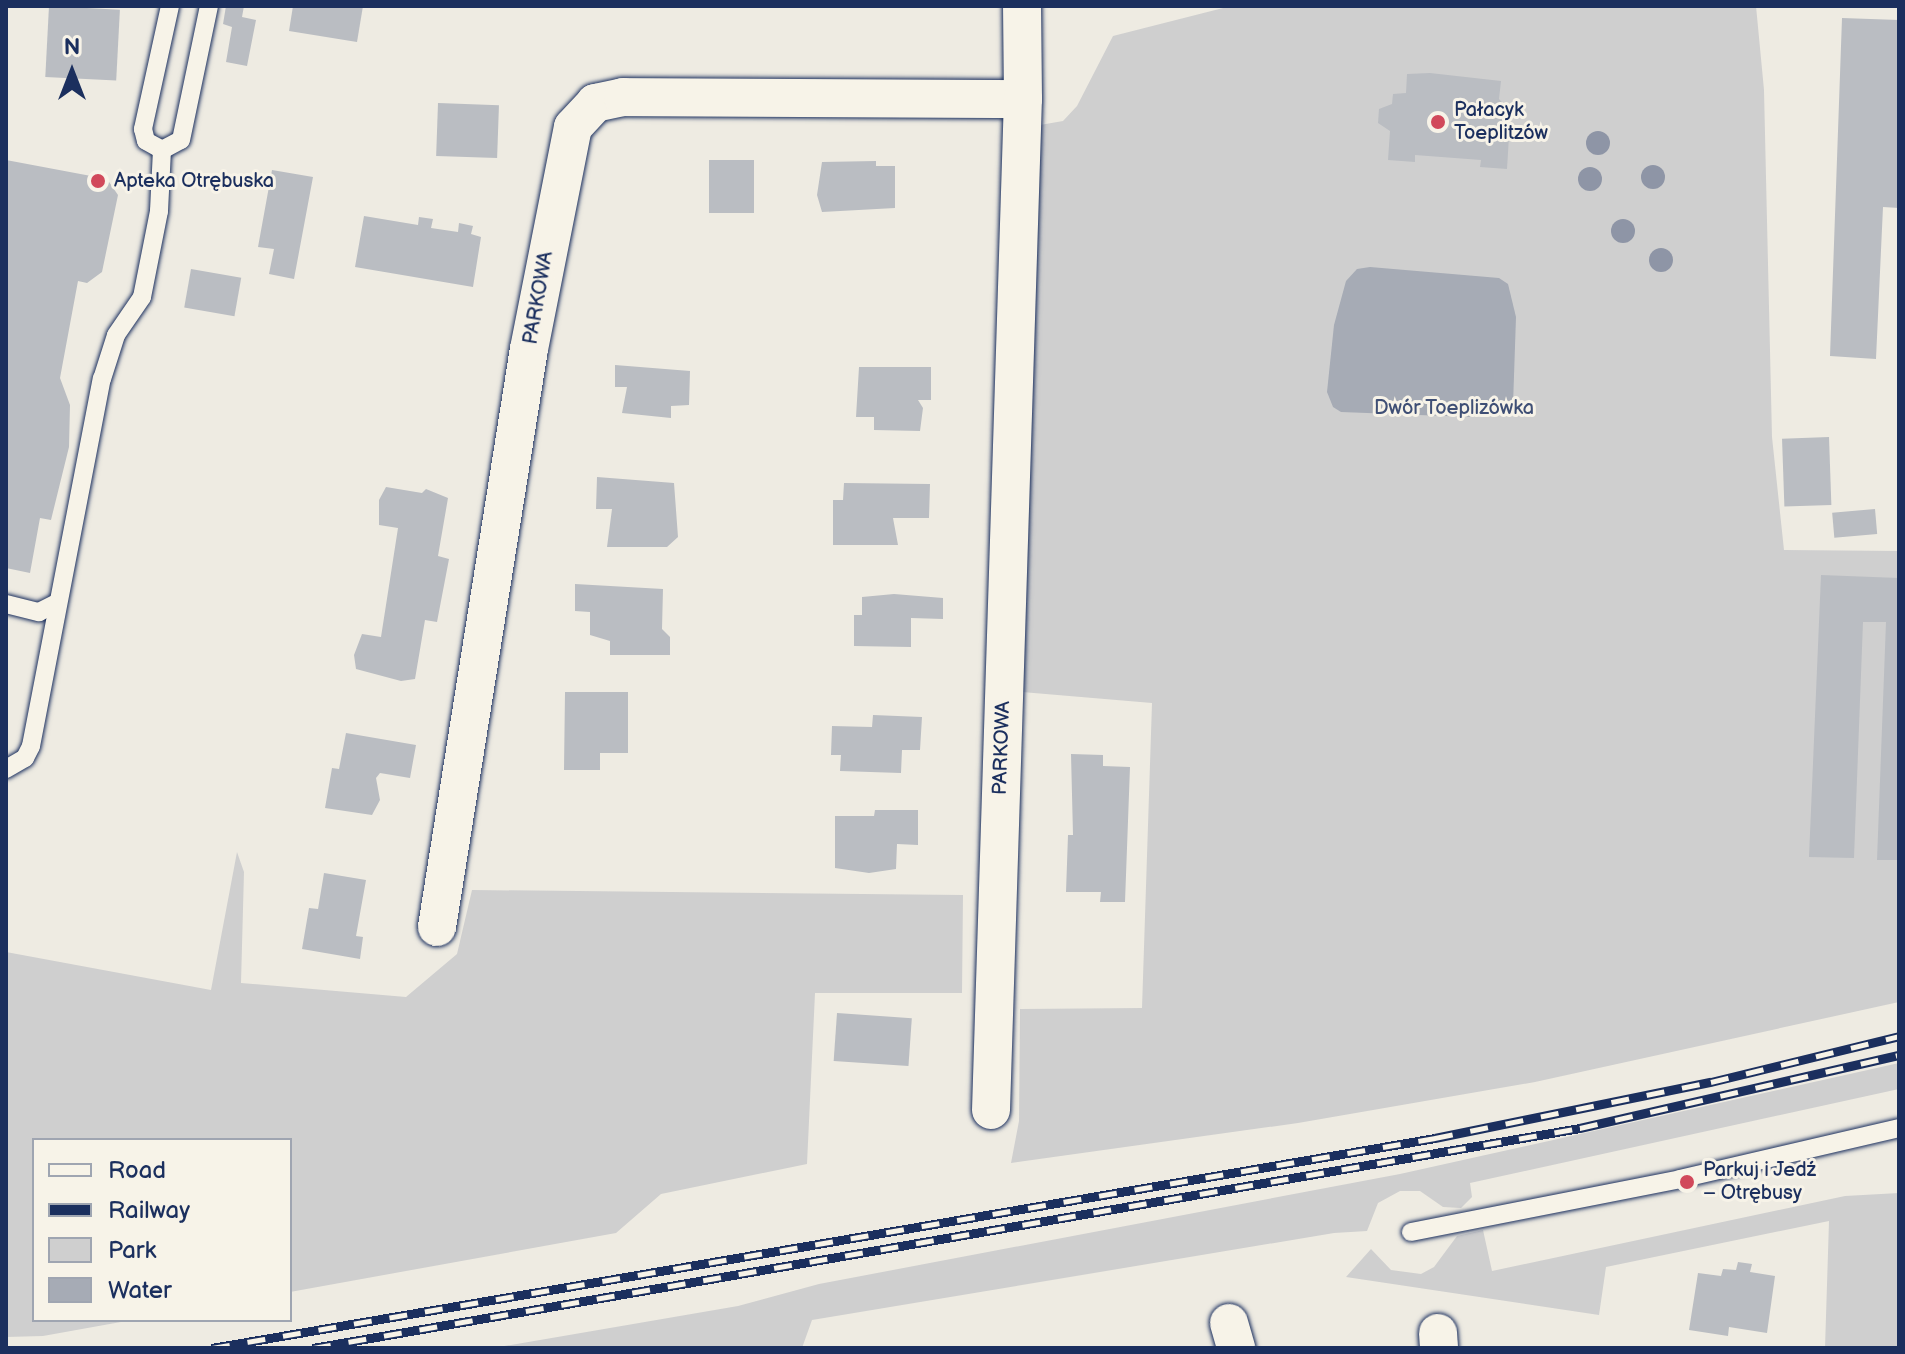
<!DOCTYPE html>
<meta charset="utf-8">
<style>
body{margin:0}
#map{position:relative;width:1905px;height:1354px;overflow:hidden;background:#eeebe2;font-family:"Balsamiq Sans",sans-serif}
div>[style]{position:absolute}
[style*='--x']{left:calc(var(--x)*1px);top:calc(var(--y)*1px);width:calc(var(--w)*1px);rotate:calc(var(--a)*1deg)}
.green>*{inset:0;background:#cfcfcf}
.water>*{inset:0;background:#a6abb5}
.building>*{inset:0;background:#babdc2;transform-origin:0 0}
.roads{filter:drop-shadow(0 0 2px #1b2f5e) drop-shadow(0 0 2px #1b2f5e)}
.lane>*{height:18px;margin:-9px;padding:0 9px;transform-origin:9px;border-radius:9px;background:#f7f3e8}
.street>*{height:38px;margin:-19px;padding:0 19px;transform-origin:19px;border-radius:19px;background:#f7f3e8}
.rail>*{height:9px;margin-top:-4.5px;transform-origin:0;background:repeating-linear-gradient(90deg,#f7f3e8 0 18px,#1b2f5e 0 36px);box-sizing:border-box;border-block:2px solid #1b2f5e}
.trees>*{width:24px;height:24px;margin:-12px;border-radius:50%;background:#8e95a6}
.dots>*{width:22px;height:22px;translate:-50% -50%;box-sizing:border-box;border:4px solid #f7f3e8;border-radius:50%}
span{translate:-50% -50%;white-space:nowrap;text-align:center;line-height:1.15;-webkit-text-stroke:6px #f7f3e8;paint-order:stroke}
.poi-label{font-size:20px;color:#1b2f5e}
.left{translate:0 -50%;text-align:left}
.street-label{font-size:20px;color:#1b2f5e}
.park-label{font-size:20px;color:#3f4f75}
.frame{position:absolute;inset:0;border:8px solid #1b2f5e;pointer-events:none}
.legend{position:absolute;left:32px;top:1138px;width:260px;height:184px;box-sizing:border-box;background:#f7f3e8;border:2px solid #9fa5b1;margin:0;padding:10px 14px;list-style:none;font-size:24px;color:#1b2f5e}
.legend li{display:flex;align-items:center;gap:16px;height:40px}
.legend b{width:40px;border:2px solid #9fa5b1}
.north{position:absolute;left:32px;top:32px;width:80px;height:80px;-webkit-text-stroke:6px #f7f3e8;paint-order:stroke;rotate:0deg;font-size:22px;font-weight:700;line-height:32px;text-align:center;color:#1b2f5e}
.north::after{content:'';display:block;margin:auto;width:28px;height:36px;background:#1b2f5e;clip-path:polygon(50% 0,100% 100%,50% 72%,0 100%)}
</style>
<div id="map">
<div class="green">
<i style="clip-path:polygon(1231px 6px,1756px 6px,1764px 90px,1772px 437px,1784px 550px,1899px 551px,1899px 1002px,1535px 1082px,1298px 1123px,1011px 1163px,1019px 1121px,1020px 1009px,1142px 1008px,1152px 703px,1022px 692px,1040px 125px,1063px 121px,1077px 106px,1113px 36px)"></i>
<i style="clip-path:polygon(237px 852px,244px 872px,241px 983px,406px 997px,457px 954px,472px 890px,963px 895px,962px 993px,815px 993px,807px 1164px,661px 1194px,616px 1233px,290px 1292px,290px 1140px,34px 1140px,34px 1320px,132px 1320px,43px 1336px,6px 1337px,6px 952px,211px 990px)"></i>
<i style="clip-path:polygon(1899px 1063px,1899px 1089px,1470px 1183px,1472px 1197px,1461px 1208px,1443px 1207px,1420px 1191px,1400px 1191px,1378px 1203px,1367px 1231px,1334px 1233px,812px 1320px,802px 1348px,493px 1348px,738px 1306px,819px 1284px,1400px 1174px)"></i>
<i style="clip-path:polygon(1899px 1193px,1899px 1348px,1825px 1348px,1829px 1221px,1606px 1267px,1599px 1315px,1346px 1277px,1371px 1249px,1391px 1270px,1421px 1274px,1434px 1267px,1457px 1236px,1483px 1230px,1492px 1271px,1845px 1196px)"></i>
</div>
<div class="water">
<i style="clip-path:polygon(1370px 267px,1499px 278px,1508px 284px,1516px 317px,1513px 405px,1471px 417px,1341px 412px,1333px 407px,1327px 392px,1334px 325px,1346px 281px,1357px 269px)"></i>
</div>
<div class="building">
<i style="left:49px;top:6px;width:71px;height:71px;rotate:3deg"></i>
<i style="clip-path:polygon(226px 6px,244px 6px,242px 17px,256px 20px,247px 66px,226px 62px,232px 27px,223px 24px)"></i>
<i style="clip-path:polygon(293px 6px,363px 6px,357px 42px,289px 31px)"></i>
<i style="clip-path:polygon(1842px 18px,1899px 20px,1899px 208px,1883px 207px,1876px 359px,1830px 356px)"></i>
<i style="clip-path:polygon(1430px 73px,1501px 81px,1499px 99px,1507px 108px,1497px 135px,1509px 136px,1507px 169px,1480px 167px,1481px 160px,1415px 155px,1415px 162px,1388px 160px,1390px 131px,1378px 123px,1379px 109px,1392px 104px,1393px 94px,1406px 93px,1407px 74px)"></i>
<i style="left:438px;top:103px;width:61px;height:53px;rotate:2deg"></i>
<i style="clip-path:polygon(6px 160px,107px 179px,118px 195px,102px 272px,87px 283px,78px 281px,60px 378px,70px 405px,69px 447px,51px 520px,40px 518px,30px 573px,6px 568px)"></i>
<i style="left:709px;top:160px;width:45px;height:53px"></i>
<i style="clip-path:polygon(876px 161px,876px 166px,895px 166px,895px 208px,822px 212px,817px 195px,822px 162px)"></i>
<i style="clip-path:polygon(272px 170px,313px 177px,294px 279px,269px 274px,274px 249px,258px 247px)"></i>
<i style="clip-path:polygon(364px 216px,418px 225px,419px 217px,433px 219px,431px 228px,458px 232px,459px 223px,473px 226px,471px 234px,481px 237px,473px 287px,355px 267px)"></i>
<i style="left:191px;top:269px;width:51px;height:39px;rotate:10deg"></i>
<i style="clip-path:polygon(615px 365px,690px 371px,689px 405px,671px 406px,671px 418px,622px 413px,627px 387px,615px 387px)"></i>
<i style="clip-path:polygon(859px 367px,931px 367px,931px 400px,918px 400px,923px 408px,920px 431px,874px 430px,874px 417px,856px 417px)"></i>
<i style="left:1829px;top:437px;width:68px;height:47px;rotate:88deg"></i>
<i style="clip-path:polygon(597px 477px,674px 483px,678px 537px,667px 547px,607px 547px,612px 509px,596px 509px)"></i>
<i style="clip-path:polygon(844px 483px,930px 484px,929px 518px,893px 518px,898px 545px,833px 545px,833px 500px,843px 500px)"></i>
<i style="clip-path:polygon(386px 487px,422px 493px,426px 489px,448px 498px,438px 556px,449px 559px,437px 622px,425px 620px,415px 679px,401px 681px,356px 669px,354px 655px,362px 634px,381px 637px,398px 528px,379px 525px,379px 500px)"></i>
<i style="left:1875px;top:509px;width:25px;height:43px;rotate:85deg"></i>
<i style="clip-path:polygon(1821px 575px,1899px 578px,1899px 860px,1877px 860px,1886px 622px,1863px 622px,1854px 858px,1809px 857px)"></i>
<i style="clip-path:polygon(575px 584px,663px 589px,662px 629px,670px 637px,670px 655px,610px 655px,610px 641px,590px 635px,590px 612px,575px 611px)"></i>
<i style="clip-path:polygon(894px 594px,943px 598px,943px 619px,911px 618px,911px 647px,854px 646px,854px 615px,862px 615px,862px 597px)"></i>
<i style="clip-path:polygon(565px 692px,628px 692px,628px 753px,600px 753px,600px 770px,564px 770px)"></i>
<i style="clip-path:polygon(873px 715px,922px 717px,920px 750px,902px 750px,901px 773px,840px 771px,841px 755px,831px 755px,832px 726px,872px 727px)"></i>
<i style="clip-path:polygon(346px 733px,416px 745px,410px 778px,380px 773px,376px 778px,380px 800px,372px 815px,325px 808px,332px 768px,339px 769px)"></i>
<i style="clip-path:polygon(1071px 754px,1103px 755px,1103px 766px,1130px 767px,1125px 902px,1100px 902px,1101px 892px,1066px 892px,1068px 835px,1073px 835px)"></i>
<i style="clip-path:polygon(875px 810px,918px 810px,918px 845px,897px 844px,896px 869px,869px 873px,835px 868px,835px 816px,874px 816px)"></i>
<i style="clip-path:polygon(324px 873px,366px 880px,356px 936px,363px 937px,360px 959px,302px 949px,309px 908px,318px 909px)"></i>
<i style="left:837px;top:1013px;width:75px;height:48px;rotate:4deg"></i>
<i style="clip-path:polygon(1738px 1262px,1752px 1264px,1750px 1272px,1775px 1276px,1767px 1333px,1729px 1327px,1728px 1336px,1689px 1330px,1698px 1273px,1721px 1276px,1723px 1269px,1736px 1270px)"></i>
</div>
<div class="roads">
<div class="lane">
<i style="--x:170;--y:6;--w:126;--a:102.4"></i>
<i style="--x:143;--y:129;--w:12;--a:76"></i>
<i style="--x:146;--y:141;--w:18;--a:29"></i>
<i style="--x:162;--y:150;--w:21;--a:-28"></i>
<i style="--x:181;--y:140;--w:137;--a:-78.2"></i>
<i style="--x:6;--y:604;--w:34;--a:14"></i>
<i style="--x:39;--y:612;--w:20;--a:-27"></i>
<i style="--x:6;--y:769;--w:22;--a:-30"></i>
<i style="--x:25;--y:758;--w:13;--a:-63"></i>
<i style="--x:31;--y:746;--w:374;--a:-79.1"></i>
<i style="--x:102;--y:379;--w:46;--a:-72.3"></i>
<i style="--x:116;--y:335;--w:46;--a:-55.6"></i>
<i style="--x:142;--y:297;--w:88;--a:-78.8"></i>
<i style="--x:159;--y:211;--w:61;--a:-87.2"></i>
<i style="--x:1411;--y:1232;--w:274;--a:-11.1"></i>
<i style="--x:1680;--y:1179;--w:225;--a:-13.1"></i>
</div>
<div class="street">
<i style="--x:437;--y:927;--w:585;--a:-80.96"></i>
<i style="--x:529;--y:349;--w:226;--a:-78.8"></i>
<i style="--x:573;--y:127;--w:33;--a:-47"></i>
<i style="--x:595;--y:103;--w:29;--a:-12"></i>
<i style="--x:623;--y:97;--w:400;--a:0.3"></i>
<i style="--x:1023;--y:99;--w:93;--a:-90.6"></i>
<i style="--x:991;--y:1110;--w:1012;--a:-88.19"></i>
<i style="--x:1229;--y:1323;--w:26;--a:74"></i>
<i style="--x:1438;--y:1333;--w:15;--a:86"></i>
</div>
</div>
<div class="rail">
<i style="--x:212;--y:1348;--w:1241;--a:-9.74"></i>
<i style="--x:1435;--y:1138;--w:282;--a:-11.5"></i>
<i style="--x:1711;--y:1082;--w:194;--a:-13.7"></i>
<i style="--x:313;--y:1348;--w:1286;--a:-9.85"></i>
<i style="--x:1580;--y:1128;--w:327;--a:-12.9"></i>
</div>
<div class="trees">
<i style="left:1598px;top:143px"></i>
<i style="left:1653px;top:177px"></i>
<i style="left:1590px;top:179px"></i>
<i style="left:1623px;top:231px"></i>
<i style="left:1661px;top:260px"></i>
</div>
<div class="dots">
<i style="left:1438px;top:122px;background:#d1495b"></i>
<i style="left:98px;top:181px;background:#d1495b"></i>
<i style="left:1687px;top:1182px;background:#d1495b"></i>
</div>
<div class="poi-label">
<span class="left" style="left:1454px;top:122px">Pałacyk<br>Toeplitzów</span>
<span class="left" style="left:114px;top:181px">Apteka Otrębuska</span>
<span class="left" style="left:1703px;top:1182px">Parkuj i Jedź<br>– Otrębusy</span>
</div>
<div class="street-label">
<span style="left:539px;top:298px;rotate:-80deg">PARKOWA</span>
<span style="left:1002px;top:748px;rotate:-88deg">PARKOWA</span>
</div>
<div class="park-label">
<span style="left:1454px;top:408px">Dwór Toeplizówka</span>
</div>
<div class="frame"></div>
<ul class="legend">
<li><b style="height:10px;background:#f7f3e8"></b>Road</li>
<li><b style="height:10px;background:#1b2f5e"></b>Railway</li>
<li><b style="height:22px;background:#cfcfcf"></b>Park</li>
<li><b style="height:22px;background:#a6abb5"></b>Water</li>
</ul>
<div class="north">N</div>
</div>
